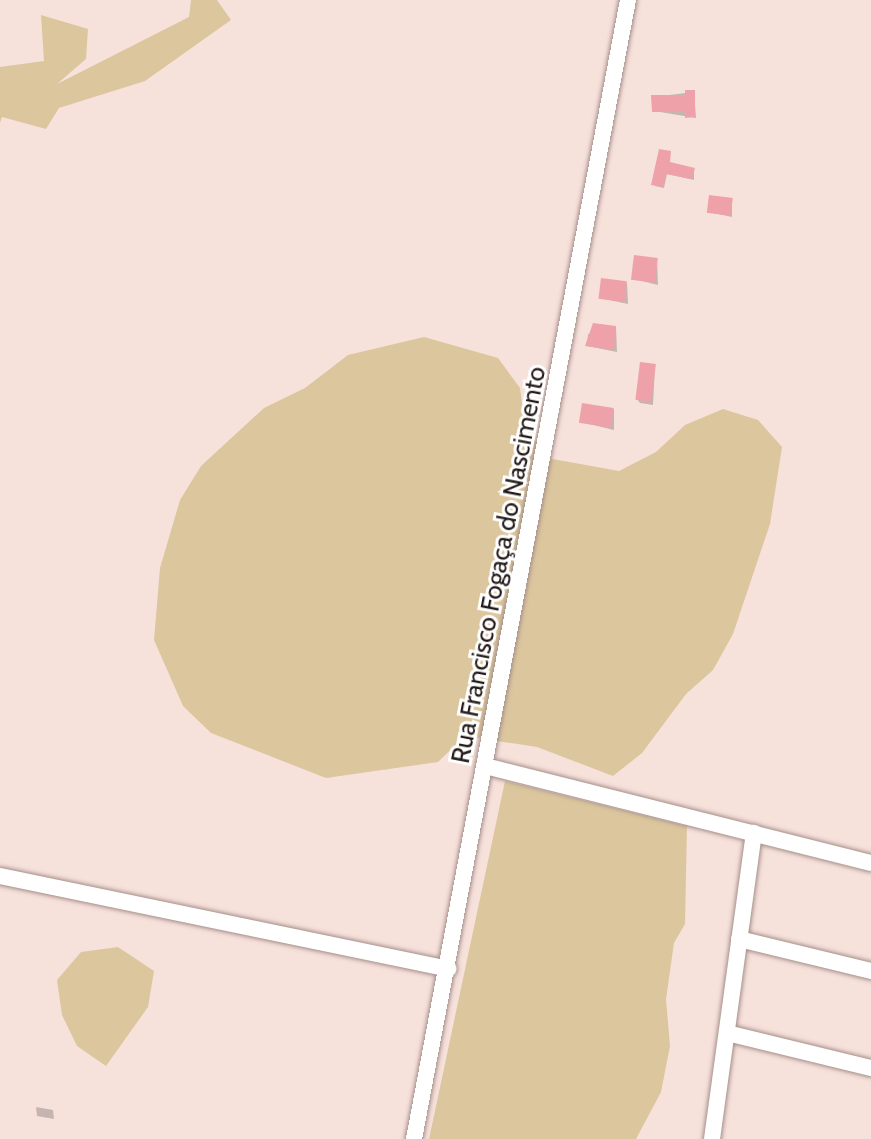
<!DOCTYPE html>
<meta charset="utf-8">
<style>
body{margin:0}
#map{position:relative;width:871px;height:1139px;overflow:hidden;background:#f7e1db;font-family:Cabin,sans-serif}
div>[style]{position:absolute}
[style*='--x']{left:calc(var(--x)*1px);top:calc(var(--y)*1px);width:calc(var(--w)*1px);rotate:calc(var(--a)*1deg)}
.green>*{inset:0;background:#dcc69e}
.shadow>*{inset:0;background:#0003}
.building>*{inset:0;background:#efa1aa;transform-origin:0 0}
.roads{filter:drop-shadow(0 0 2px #a48f89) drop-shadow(0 0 2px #a48f89)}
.minor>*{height:16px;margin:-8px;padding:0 8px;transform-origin:8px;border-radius:8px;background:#fff}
span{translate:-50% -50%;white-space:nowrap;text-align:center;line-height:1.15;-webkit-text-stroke:6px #fff;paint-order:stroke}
.street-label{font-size:26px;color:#231b19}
</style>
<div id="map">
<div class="green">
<i style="clip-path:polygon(191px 0,217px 0,231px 20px,145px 81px,59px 108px,46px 129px,2px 117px,0 123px,0 67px,44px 61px,41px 15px,88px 29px,86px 59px,57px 84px,189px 17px)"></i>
<i style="clip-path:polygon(424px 337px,498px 358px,520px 388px,525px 426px,547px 458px,619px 471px,656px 452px,685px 425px,723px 409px,758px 420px,782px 447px,770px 524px,733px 634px,713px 670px,686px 694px,642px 753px,613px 776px,537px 747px,465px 736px,438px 762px,326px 778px,211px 733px,183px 706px,154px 640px,160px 568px,180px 500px,201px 466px,264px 408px,305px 388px,348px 355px)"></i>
<i style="clip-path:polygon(505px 781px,687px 826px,685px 924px,674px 943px,666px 999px,670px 1046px,661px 1092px,636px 1139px,429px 1139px)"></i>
<i style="clip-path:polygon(118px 947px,154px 971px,148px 1007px,106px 1066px,77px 1046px,62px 1015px,57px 980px,81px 952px)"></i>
</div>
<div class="shadow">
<i style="clip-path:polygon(694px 92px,696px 118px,654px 111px,653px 97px)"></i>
<i style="clip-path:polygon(670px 153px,670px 164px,694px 169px,694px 180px,667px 174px,664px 188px,655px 186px)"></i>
<i style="clip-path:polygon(732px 200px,732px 217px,709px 212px)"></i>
<i style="clip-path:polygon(657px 260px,658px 285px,634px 279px)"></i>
<i style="clip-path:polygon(627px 283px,628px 304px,600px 298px)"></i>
<i style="clip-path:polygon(616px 328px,617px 352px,587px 346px,588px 334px)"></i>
<i style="clip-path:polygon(655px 366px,653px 405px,640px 403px,637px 399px)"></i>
<i style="clip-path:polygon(614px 409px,614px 430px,581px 422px)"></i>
<i style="clip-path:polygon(36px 1107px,53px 1110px,54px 1119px,37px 1116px)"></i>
</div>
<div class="building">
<i style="clip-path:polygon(685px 90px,695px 90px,695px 117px,685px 118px,685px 112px,652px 112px,651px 95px,685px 95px)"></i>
<i style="clip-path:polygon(659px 149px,671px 151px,670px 162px,695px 168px,692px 179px,666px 174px,663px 187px,651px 185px)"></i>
<i style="left:709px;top:195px;width:24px;height:18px;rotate:7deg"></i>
<i style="left:634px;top:255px;width:24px;height:25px;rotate:7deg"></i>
<i style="left:601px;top:278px;width:26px;height:21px;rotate:7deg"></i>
<i style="clip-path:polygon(593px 323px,616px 326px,614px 350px,585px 346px)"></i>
<i style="left:640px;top:362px;width:16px;height:38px;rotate:7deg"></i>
<i style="left:582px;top:403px;width:32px;height:20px;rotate:9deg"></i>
</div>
<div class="roads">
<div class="minor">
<i style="--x:485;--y:766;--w:398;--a:14.1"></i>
<i style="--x:0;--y:876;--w:458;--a:11.7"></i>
<i style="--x:739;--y:939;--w:136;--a:13.6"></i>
<i style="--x:727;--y:1033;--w:148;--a:13.7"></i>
<i style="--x:414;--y:1139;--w:1159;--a:-79.36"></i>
<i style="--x:712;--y:1139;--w:309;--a:-82.2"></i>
</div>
</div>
<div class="street-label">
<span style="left:499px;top:565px;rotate:-79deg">Rua Francisco Fogaça do Nascimento</span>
</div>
</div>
